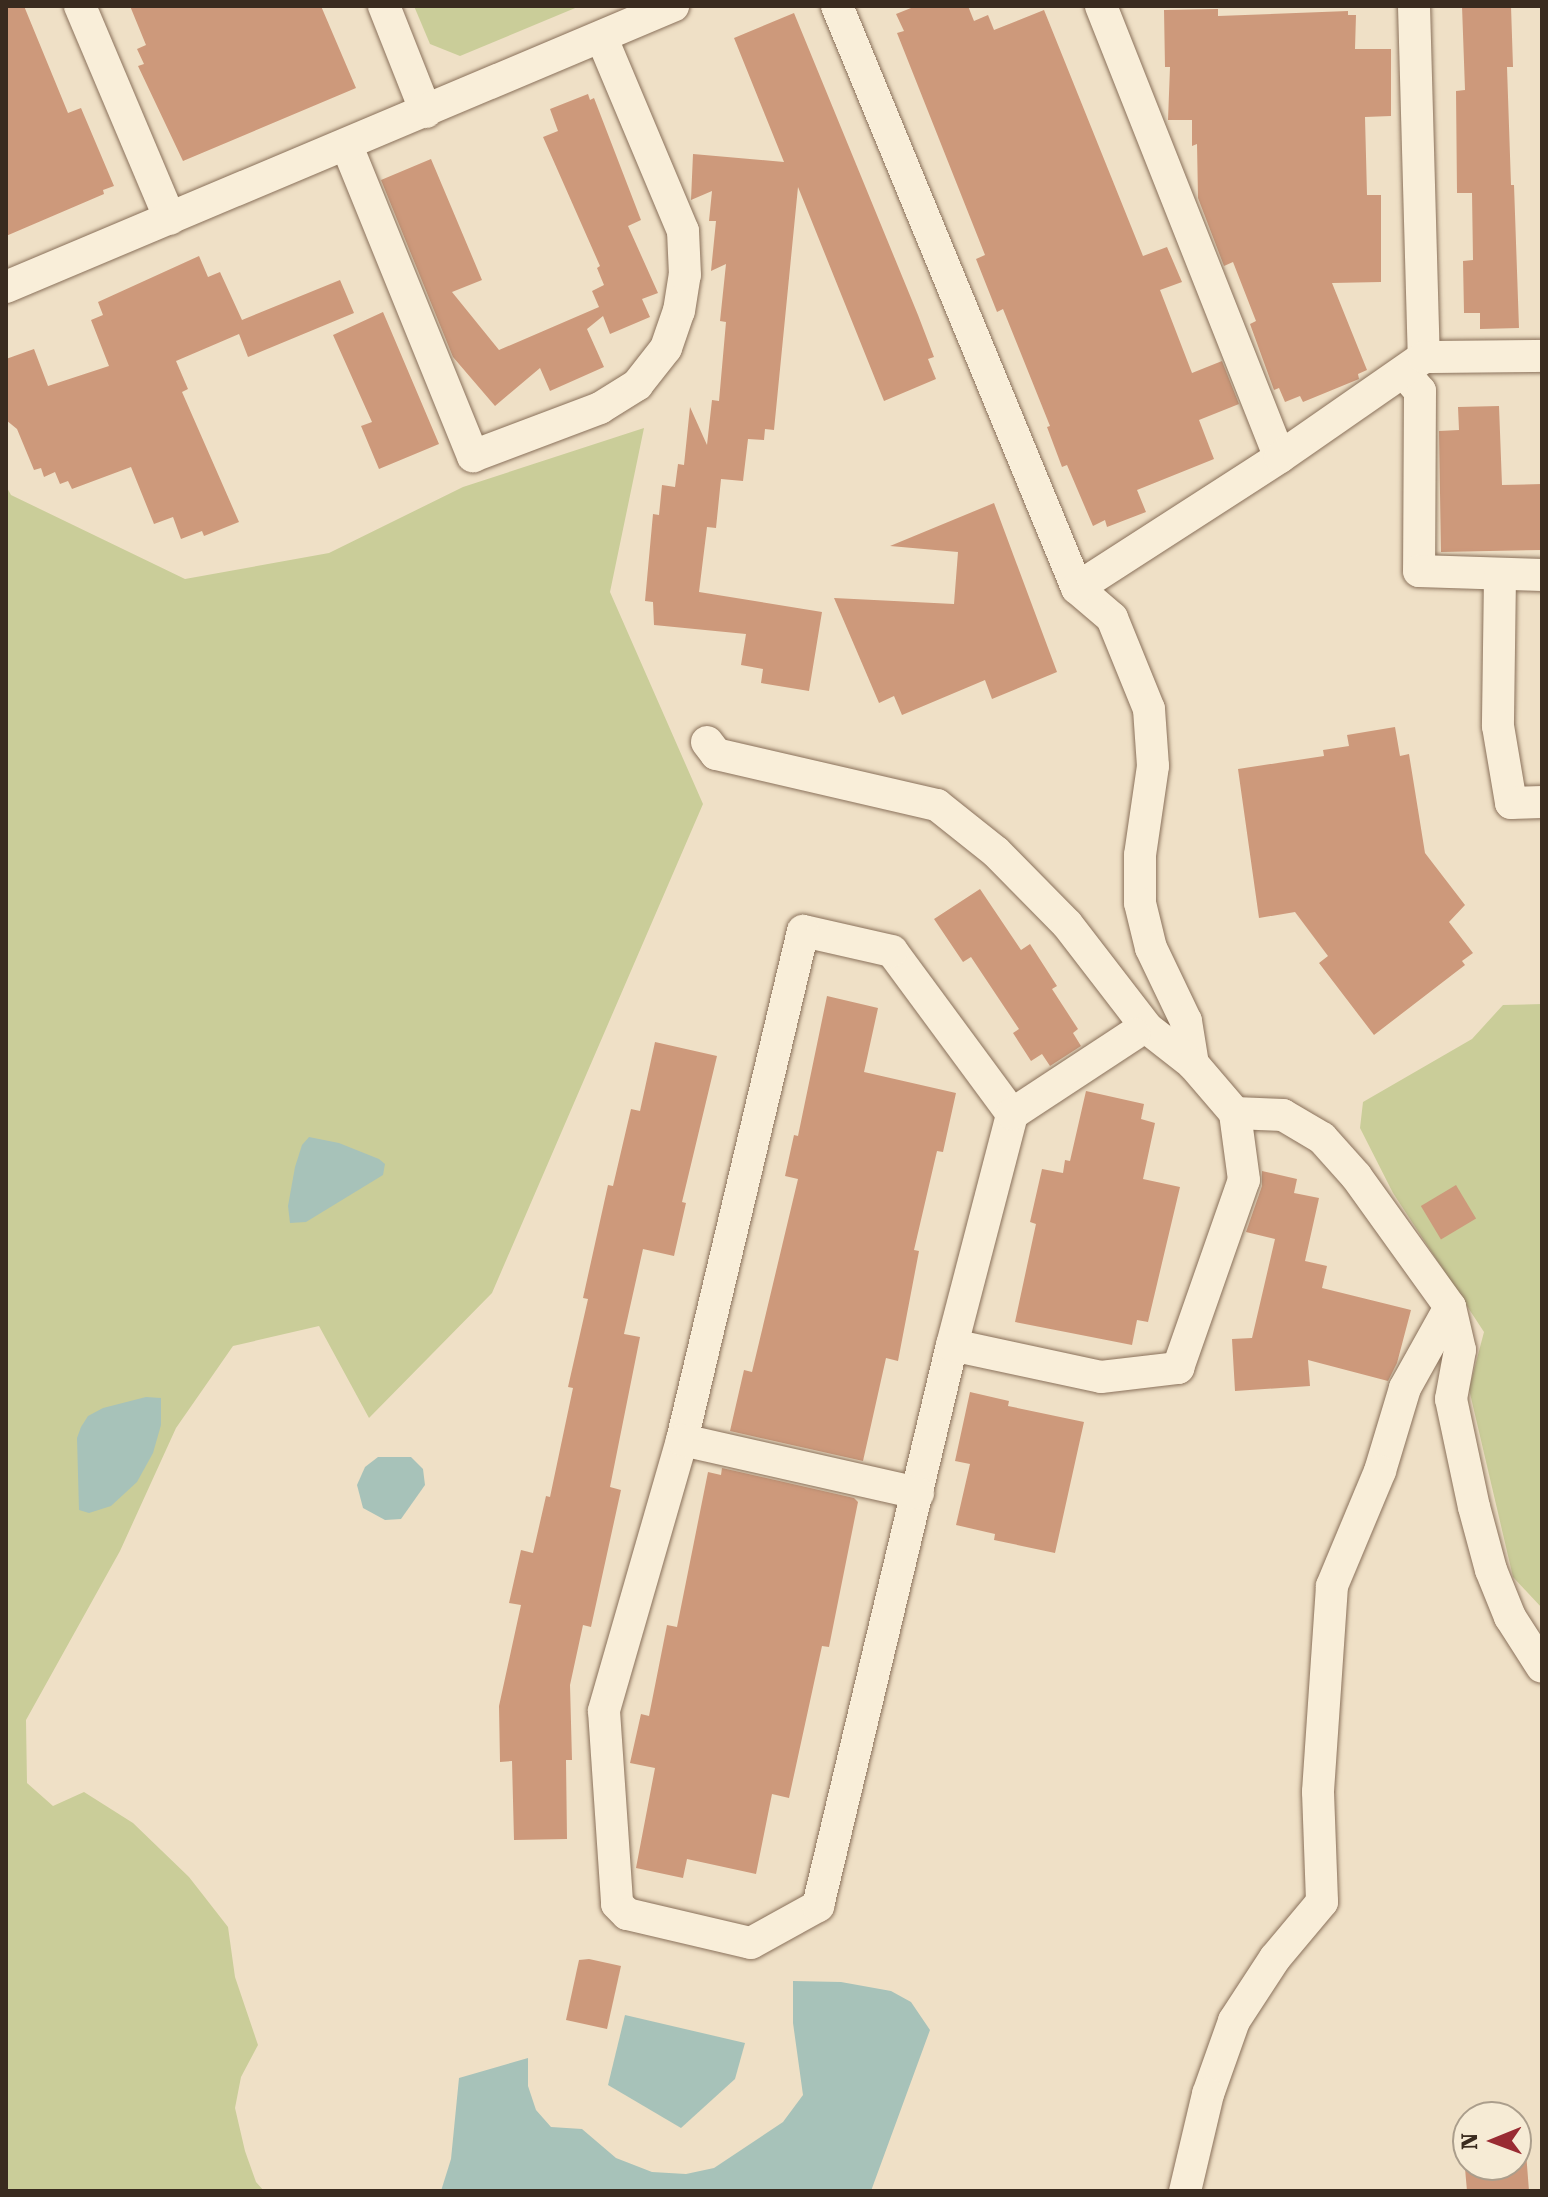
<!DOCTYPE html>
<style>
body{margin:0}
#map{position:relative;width:1548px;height:2197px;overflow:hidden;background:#efe0c6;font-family:"Roboto Serif",serif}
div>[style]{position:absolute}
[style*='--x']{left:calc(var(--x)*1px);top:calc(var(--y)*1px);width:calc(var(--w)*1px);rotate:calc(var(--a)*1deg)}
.green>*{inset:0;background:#cacd99}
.water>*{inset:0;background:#a7c2b9}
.building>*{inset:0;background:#cd997b;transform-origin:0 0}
.roads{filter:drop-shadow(0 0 2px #8a715b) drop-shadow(0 0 2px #8a715b)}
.street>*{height:32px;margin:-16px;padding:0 16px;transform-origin:16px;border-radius:16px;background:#f9eed9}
span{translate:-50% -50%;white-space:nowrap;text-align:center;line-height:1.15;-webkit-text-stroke:6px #f6ebd5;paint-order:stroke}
.frame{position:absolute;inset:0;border:8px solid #3a2b1f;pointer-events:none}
.north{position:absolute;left:1452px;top:2101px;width:80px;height:80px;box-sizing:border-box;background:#f6ebd5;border:2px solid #ab9e8c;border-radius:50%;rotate:269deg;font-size:22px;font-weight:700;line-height:32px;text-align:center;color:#3a2b1f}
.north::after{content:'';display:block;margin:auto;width:28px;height:36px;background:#992b32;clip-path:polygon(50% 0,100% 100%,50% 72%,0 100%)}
</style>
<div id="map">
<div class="green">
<i style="clip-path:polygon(414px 6px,580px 6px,460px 56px,430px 44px)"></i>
<i style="clip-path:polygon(644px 428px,610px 592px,703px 804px,492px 1293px,369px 1418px,319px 1326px,233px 1346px,176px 1428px,120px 1551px,26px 1720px,27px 1783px,53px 1806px,84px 1792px,133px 1823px,189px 1877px,228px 1927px,235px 1977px,258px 2045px,241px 2077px,235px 2108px,245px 2151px,256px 2182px,264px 2191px,6px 2191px,6px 486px,11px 495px,185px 579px,329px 553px,463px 487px)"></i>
<i style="clip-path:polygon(1542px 1004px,1542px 1608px,1513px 1577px,1469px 1389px,1484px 1332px,1393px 1193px,1360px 1128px,1363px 1102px,1472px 1039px,1503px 1005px)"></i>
</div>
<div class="water">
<i style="clip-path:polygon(309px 1137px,339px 1143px,379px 1159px,385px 1164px,383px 1175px,306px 1222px,290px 1223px,288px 1206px,295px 1167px,302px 1145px)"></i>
<i style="clip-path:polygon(146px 1397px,161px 1398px,161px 1425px,153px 1453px,137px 1482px,111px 1506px,89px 1513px,79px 1510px,77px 1438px,81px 1427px,88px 1416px,103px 1408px)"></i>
<i style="clip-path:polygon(378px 1457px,411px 1457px,423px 1469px,425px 1485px,401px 1519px,385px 1520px,363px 1508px,357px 1485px,365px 1467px)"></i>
<i style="clip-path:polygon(793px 1981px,841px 1982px,891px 1991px,911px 2002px,930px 2030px,871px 2191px,441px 2191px,451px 2159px,459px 2078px,528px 2058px,528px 2086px,536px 2110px,551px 2127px,582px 2129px,616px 2158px,652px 2172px,686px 2174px,714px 2168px,783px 2122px,803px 2095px,793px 2023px)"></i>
<i style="clip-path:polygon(625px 2015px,745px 2043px,735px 2079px,681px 2128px,608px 2085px)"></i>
</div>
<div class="building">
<i style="clip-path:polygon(6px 6px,24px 6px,68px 113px,81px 108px,114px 186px,103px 190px,104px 194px,6px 236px)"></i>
<i style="clip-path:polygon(130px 6px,321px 6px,356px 88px,183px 161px,138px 66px,144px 64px,137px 49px,146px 45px)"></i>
<i style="clip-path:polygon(916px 6px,968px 6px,974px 21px,988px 15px,994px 30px,1044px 10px,1143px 256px,1167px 247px,1182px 282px,1160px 290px,1192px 373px,1222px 361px,1239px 404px,1199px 420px,1214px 459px,1137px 490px,1146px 512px,1107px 527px,1105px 520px,1093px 526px,1067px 465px,1062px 467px,1047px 427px,1050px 426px,1003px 309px,997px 312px,976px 259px,985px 255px,897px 33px,904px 31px,896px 14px)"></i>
<i style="clip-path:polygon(1462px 6px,1511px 6px,1513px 67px,1507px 67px,1511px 185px,1514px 185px,1519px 328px,1480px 329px,1480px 313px,1464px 313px,1463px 261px,1473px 260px,1472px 193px,1457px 193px,1456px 91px,1465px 90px)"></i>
<i style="clip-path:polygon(1218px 9px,1218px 16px,1348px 11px,1348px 15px,1356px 15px,1355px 49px,1391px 49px,1391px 116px,1365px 117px,1367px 195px,1381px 195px,1381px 282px,1332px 283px,1367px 370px,1358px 374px,1359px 379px,1303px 402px,1300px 396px,1285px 402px,1279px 388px,1274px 390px,1250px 324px,1256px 321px,1233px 262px,1224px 266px,1198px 198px,1197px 144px,1192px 146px,1192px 120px,1168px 120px,1170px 67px,1165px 67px,1164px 10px)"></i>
<i style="clip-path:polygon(794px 13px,918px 315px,934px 357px,928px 359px,936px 379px,884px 401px,798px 187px,774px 430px,765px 429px,764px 440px,748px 439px,743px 481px,721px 479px,716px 528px,707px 527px,699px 592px,822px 612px,809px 691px,761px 683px,763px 669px,741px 665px,746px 634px,654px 625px,653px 602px,645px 601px,653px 514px,659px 515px,662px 485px,675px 487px,678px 464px,684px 465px,690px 407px,707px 445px,712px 400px,719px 401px,726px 322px,720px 321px,726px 264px,711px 271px,716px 221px,709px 221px,712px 191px,691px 200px,693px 154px,784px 162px,734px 38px)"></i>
<i style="clip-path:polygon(588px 94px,590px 100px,594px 98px,641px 220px,628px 226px,658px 293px,642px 299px,650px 317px,610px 334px,603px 316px,587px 329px,604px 367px,550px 391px,540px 368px,495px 406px,453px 357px,381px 180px,431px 159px,482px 280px,452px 292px,499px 350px,599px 307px,592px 291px,604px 285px,597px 268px,600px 266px,543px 137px,558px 131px,550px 109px)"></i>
<i style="clip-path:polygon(199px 256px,208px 277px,220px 272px,242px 320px,340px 280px,354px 313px,248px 357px,239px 334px,176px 361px,188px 389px,182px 392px,239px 522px,204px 536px,202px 531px,181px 539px,173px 517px,154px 524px,131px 467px,72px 489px,68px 481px,60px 484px,55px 472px,44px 477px,41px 468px,34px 470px,17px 429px,6px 420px,6px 359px,34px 349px,48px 386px,109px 366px,91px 320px,103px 315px,98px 302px)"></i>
<i style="clip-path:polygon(383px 312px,439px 444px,379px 469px,361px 426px,372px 422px,333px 335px)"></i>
<i style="clip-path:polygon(1499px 406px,1502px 485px,1542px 484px,1542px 550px,1441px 552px,1439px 431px,1459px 430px,1458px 407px)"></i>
<i style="clip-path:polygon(994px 503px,1057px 672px,992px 699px,985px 680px,902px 715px,894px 696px,879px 703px,834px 598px,954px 604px,958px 552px,890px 546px)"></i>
<i style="clip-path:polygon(1395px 727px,1400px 756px,1409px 754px,1425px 853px,1465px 905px,1449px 922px,1473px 953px,1462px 961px,1465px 965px,1374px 1035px,1319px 963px,1328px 956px,1295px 912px,1259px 918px,1238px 769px,1324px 756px,1323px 750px,1349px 746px,1347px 735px)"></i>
<i style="clip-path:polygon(980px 889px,1021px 950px,1030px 944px,1057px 986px,1052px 989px,1078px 1029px,1073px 1033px,1081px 1046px,1050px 1066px,1042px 1054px,1031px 1061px,1013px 1033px,1019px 1029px,971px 957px,963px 962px,934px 919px)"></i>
<i style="clip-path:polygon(827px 996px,878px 1008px,864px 1072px,956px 1093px,943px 1152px,937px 1151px,914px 1250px,919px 1251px,898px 1361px,886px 1358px,863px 1461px,730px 1431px,744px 1370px,752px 1372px,798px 1179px,785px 1176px,794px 1135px,798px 1136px)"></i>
<i style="clip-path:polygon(655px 1042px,717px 1056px,682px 1202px,686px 1203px,674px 1256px,643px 1249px,624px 1334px,640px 1337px,610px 1487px,621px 1490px,591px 1627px,583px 1625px,570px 1685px,572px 1760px,566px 1760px,567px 1839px,514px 1840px,512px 1761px,500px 1762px,499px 1706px,521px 1605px,509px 1603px,521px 1550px,533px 1553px,546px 1496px,550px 1497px,573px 1388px,568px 1387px,588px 1299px,583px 1298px,608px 1185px,613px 1186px,631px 1109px,640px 1111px)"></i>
<i style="clip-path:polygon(1086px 1091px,1144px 1104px,1141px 1119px,1155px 1123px,1143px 1179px,1180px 1187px,1148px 1322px,1137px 1320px,1132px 1345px,1015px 1322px,1036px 1224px,1030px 1222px,1042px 1169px,1063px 1173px,1065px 1160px,1070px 1161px)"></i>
<i style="clip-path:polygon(1262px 1171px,1297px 1179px,1294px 1193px,1319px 1198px,1305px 1261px,1327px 1266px,1322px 1288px,1411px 1310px,1397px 1363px,1388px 1381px,1308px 1360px,1310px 1386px,1235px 1391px,1232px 1339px,1252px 1338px,1275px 1239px,1246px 1232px,1262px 1186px)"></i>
<i style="left:1456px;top:1185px;width:39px;height:41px;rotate:59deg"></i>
<i style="clip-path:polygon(970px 1392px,1009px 1401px,1008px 1406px,1084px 1422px,1055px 1553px,994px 1540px,995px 1534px,956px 1525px,970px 1464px,955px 1461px)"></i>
<i style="clip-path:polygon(722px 1468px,854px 1498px,858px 1502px,829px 1647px,822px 1646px,789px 1798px,772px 1794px,756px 1874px,687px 1859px,683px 1878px,636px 1868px,655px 1768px,630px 1763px,641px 1714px,649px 1716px,667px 1625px,677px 1627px,708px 1472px,721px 1475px)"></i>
<i style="clip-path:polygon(589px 1959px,621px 1966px,607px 2029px,566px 2020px,579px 1960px)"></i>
<i style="clip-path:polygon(1526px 2152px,1529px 2191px,1467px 2191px,1464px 2157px,1468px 2156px,1468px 2165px,1516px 2165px,1516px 2153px)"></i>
</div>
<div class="roads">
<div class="street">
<i style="--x:80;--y:6;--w:231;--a:67.1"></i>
<i style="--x:384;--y:6;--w:114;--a:68.4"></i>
<i style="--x:837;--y:6;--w:630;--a:67.59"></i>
<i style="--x:1077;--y:588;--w:46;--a:40.6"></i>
<i style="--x:1112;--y:618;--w:98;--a:67.9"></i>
<i style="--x:1149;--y:709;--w:57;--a:86"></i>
<i style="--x:1153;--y:766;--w:90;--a:98.3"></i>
<i style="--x:1140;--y:855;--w:48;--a:90"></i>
<i style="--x:1140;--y:903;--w:46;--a:76.3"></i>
<i style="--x:1151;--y:948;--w:81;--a:64.4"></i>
<i style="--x:1186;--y:1021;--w:44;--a:80.8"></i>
<i style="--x:1101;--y:6;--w:485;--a:68.4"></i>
<i style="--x:1414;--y:6;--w:351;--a:88.4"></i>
<i style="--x:347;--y:146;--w:335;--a:67.9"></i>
<i style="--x:473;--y:456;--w:136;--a:-20.7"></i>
<i style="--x:600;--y:408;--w:44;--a:-31.9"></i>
<i style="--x:637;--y:385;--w:47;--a:-51.9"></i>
<i style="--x:666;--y:348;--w:39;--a:-71"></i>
<i style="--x:679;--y:311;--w:36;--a:-81"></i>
<i style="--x:685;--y:275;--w:44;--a:-92.6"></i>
<i style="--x:683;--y:231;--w:209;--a:-112.8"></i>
<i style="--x:6;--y:287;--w:724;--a:-22.85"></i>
<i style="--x:1405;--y:374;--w:23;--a:49"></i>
<i style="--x:1420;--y:391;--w:180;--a:90.3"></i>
<i style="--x:1419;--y:571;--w:123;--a:1.9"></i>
<i style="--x:1500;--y:576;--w:150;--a:90.8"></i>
<i style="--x:1498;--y:726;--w:78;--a:80.4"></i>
<i style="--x:1511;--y:803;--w:31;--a:-2"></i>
<i style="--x:1077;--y:588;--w:242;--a:-32.8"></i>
<i style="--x:1280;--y:457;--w:175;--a:-34.8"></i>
<i style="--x:1424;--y:357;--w:118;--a:-0.5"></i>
<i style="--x:707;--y:742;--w:15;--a:53"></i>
<i style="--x:716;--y:754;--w:227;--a:13"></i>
<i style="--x:937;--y:805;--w:75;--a:38.5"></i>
<i style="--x:996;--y:852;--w:101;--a:45.4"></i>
<i style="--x:1067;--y:924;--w:131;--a:52.4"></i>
<i style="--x:1147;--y:1028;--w:58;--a:38"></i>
<i style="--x:1193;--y:1064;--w:65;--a:49.4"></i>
<i style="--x:1235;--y:1113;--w:48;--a:2.4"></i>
<i style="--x:1283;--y:1115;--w:45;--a:30.5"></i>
<i style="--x:1322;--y:1138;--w:51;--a:48.2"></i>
<i style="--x:1356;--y:1176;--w:161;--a:54.3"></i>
<i style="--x:1450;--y:1307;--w:93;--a:119.1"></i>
<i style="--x:1405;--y:1388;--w:87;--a:106.8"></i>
<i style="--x:1380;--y:1471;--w:125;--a:112.7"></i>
<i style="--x:1332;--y:1586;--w:206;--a:93.9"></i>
<i style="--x:1318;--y:1792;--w:110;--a:87.9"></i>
<i style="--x:1322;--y:1902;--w:73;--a:130"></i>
<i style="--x:1275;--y:1958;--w:75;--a:123.1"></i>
<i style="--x:1234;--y:2021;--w:77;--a:109.6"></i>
<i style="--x:1208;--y:2094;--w:100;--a:103.3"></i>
<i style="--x:1012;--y:1114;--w:202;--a:-126.4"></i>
<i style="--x:892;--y:951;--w:91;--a:-167.3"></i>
<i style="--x:803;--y:931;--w:523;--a:103.37"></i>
<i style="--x:682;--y:1440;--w:282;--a:106.1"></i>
<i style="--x:604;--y:1711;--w:193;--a:86.1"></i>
<i style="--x:617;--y:1904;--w:14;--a:45"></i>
<i style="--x:627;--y:1914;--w:127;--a:13.2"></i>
<i style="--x:751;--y:1943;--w:77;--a:-28.9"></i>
<i style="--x:818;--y:1906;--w:577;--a:-76.57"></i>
<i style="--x:952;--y:1345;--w:239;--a:-75.4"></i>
<i style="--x:1012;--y:1114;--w:146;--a:-33.3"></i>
<i style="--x:1450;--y:1307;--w:44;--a:76.9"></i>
<i style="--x:1460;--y:1350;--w:50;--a:100.4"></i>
<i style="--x:1451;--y:1399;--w:110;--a:78"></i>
<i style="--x:1474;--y:1507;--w:65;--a:74.9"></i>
<i style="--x:1491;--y:1570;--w:51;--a:68"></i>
<i style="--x:1510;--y:1617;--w:59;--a:57.4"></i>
<i style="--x:952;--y:1345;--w:152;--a:12.1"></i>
<i style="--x:1101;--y:1377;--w:78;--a:-6.7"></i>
<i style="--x:1178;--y:1368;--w:199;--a:-70.7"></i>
<i style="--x:1244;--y:1180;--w:68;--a:-97.7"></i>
<i style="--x:682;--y:1440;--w:242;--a:12.7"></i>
</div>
</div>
<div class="frame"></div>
<div class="north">N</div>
</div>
